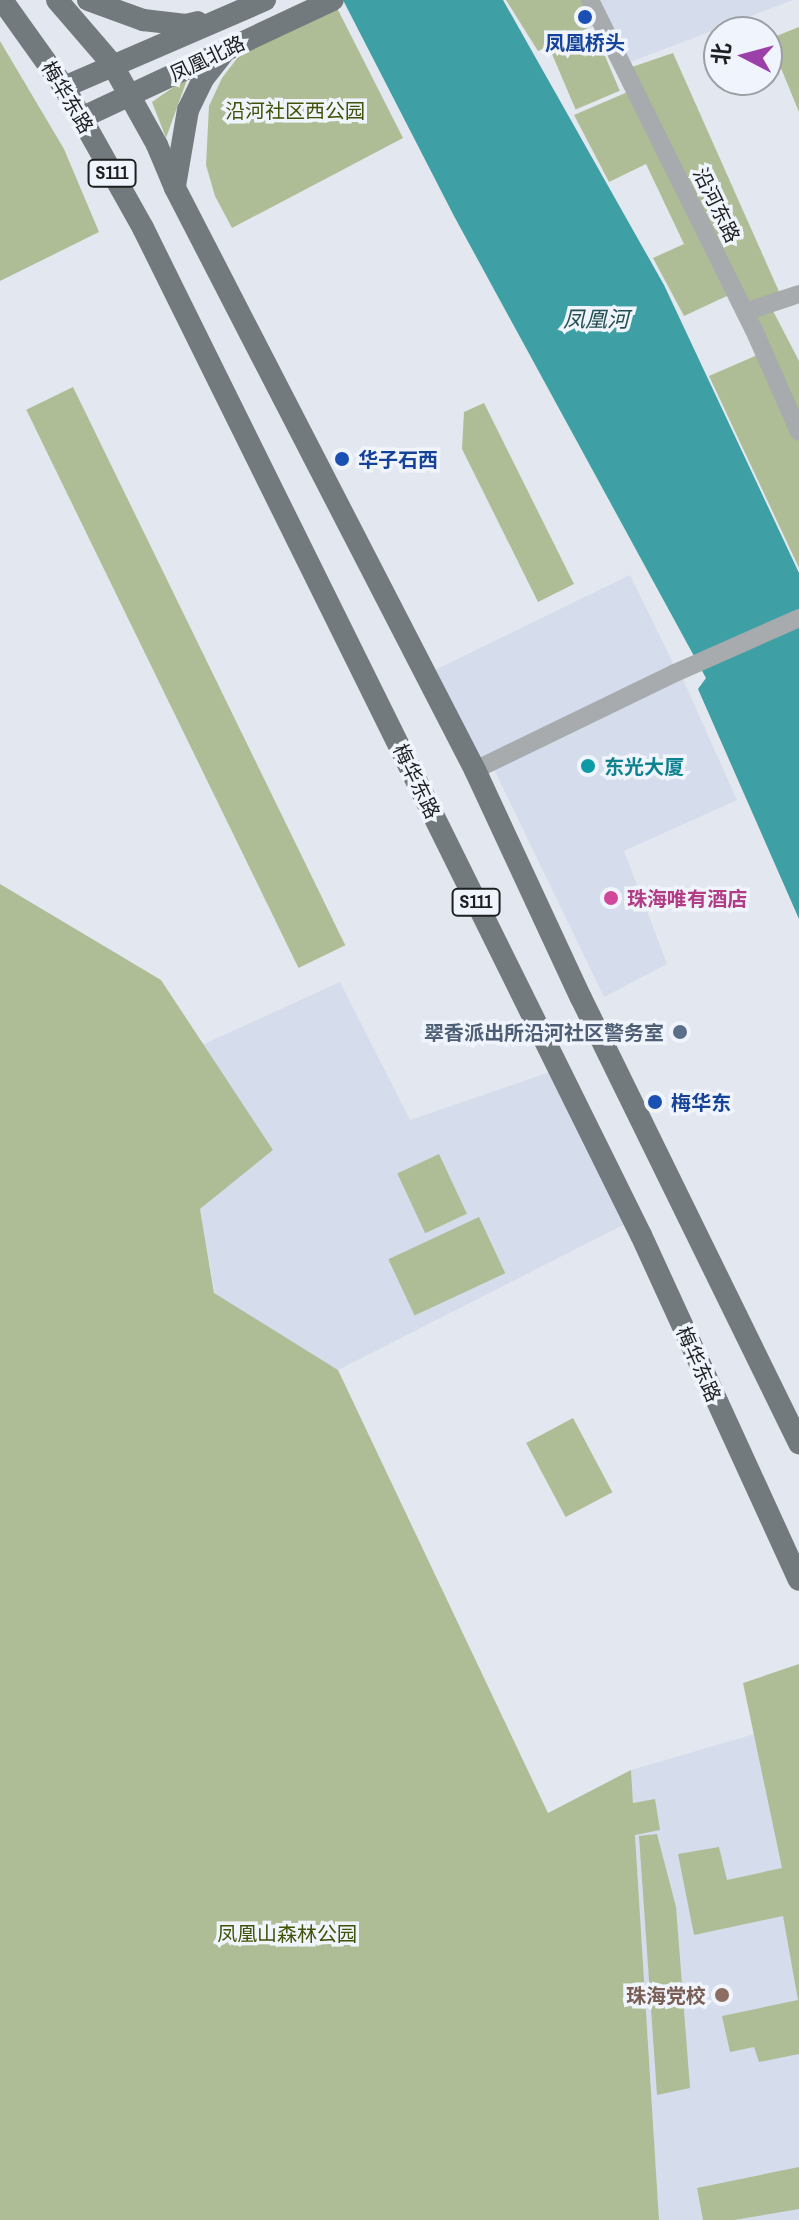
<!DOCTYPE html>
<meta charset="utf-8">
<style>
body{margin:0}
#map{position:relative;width:799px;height:2220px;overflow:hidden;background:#e3e7ef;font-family:"Archivo Narrow","Noto Sans SC",sans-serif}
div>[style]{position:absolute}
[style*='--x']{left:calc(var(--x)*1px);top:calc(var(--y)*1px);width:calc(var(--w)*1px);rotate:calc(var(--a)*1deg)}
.built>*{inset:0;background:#d5dceb;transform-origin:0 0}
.green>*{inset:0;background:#afbd96;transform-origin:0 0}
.water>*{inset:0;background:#3e9fa4}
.minor>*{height:18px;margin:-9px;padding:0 9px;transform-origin:9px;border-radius:9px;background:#a7abad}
.major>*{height:22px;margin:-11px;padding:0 11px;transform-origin:11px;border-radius:11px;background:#737a7d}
.dots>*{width:22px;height:22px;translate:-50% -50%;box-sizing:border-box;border:4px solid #f0f4fc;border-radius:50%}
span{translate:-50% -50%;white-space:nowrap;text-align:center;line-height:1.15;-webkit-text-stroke:7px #f0f4fc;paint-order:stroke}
.shield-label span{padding:2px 6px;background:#f0f4fc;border:2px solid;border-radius:6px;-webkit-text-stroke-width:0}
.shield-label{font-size:18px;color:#1d1f21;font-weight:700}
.transit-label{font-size:20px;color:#164399;font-weight:700}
.left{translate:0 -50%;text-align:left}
.street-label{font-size:20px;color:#1d1f21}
.park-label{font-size:20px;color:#405207}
.culture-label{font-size:20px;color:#0d838f;font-weight:700}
.hotel-label{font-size:20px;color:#b23c85;font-weight:700}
.service-label{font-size:20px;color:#4e5e75;font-weight:700}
.right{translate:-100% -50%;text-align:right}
.education-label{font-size:20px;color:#785e54;font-weight:700}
.water-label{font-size:22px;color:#255053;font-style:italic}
.north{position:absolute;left:703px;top:16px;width:80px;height:80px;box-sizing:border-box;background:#f0f4fc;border:2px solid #9c9fa4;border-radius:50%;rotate:276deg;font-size:22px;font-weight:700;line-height:32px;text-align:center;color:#1d1f21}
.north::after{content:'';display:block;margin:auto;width:28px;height:36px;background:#9b3fa9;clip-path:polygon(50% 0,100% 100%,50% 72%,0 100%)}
</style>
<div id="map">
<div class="built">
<i style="clip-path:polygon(593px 0,793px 0,625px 64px)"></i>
<i style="left:630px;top:575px;width:108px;height:227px;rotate:64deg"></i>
<i style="clip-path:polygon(681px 675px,737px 800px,624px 851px,667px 964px,604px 997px,492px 765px)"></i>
<i style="clip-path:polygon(340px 982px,410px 1120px,556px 1070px,629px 1222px,338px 1370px,215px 1294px,200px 1209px,273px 1150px,202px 1045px)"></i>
<i style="clip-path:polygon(799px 1721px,799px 2220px,659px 2220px,631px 1770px)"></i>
</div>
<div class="green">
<i style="clip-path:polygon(506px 0,585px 0,597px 24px,538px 51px)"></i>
<i style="clip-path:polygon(337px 8px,403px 138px,232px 228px,215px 196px,206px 165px,209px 106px,222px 78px,242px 52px)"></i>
<i style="clip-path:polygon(799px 27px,799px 112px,769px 39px)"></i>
<i style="left:594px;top:30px;width:66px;height:48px;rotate:67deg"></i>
<i style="clip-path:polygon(0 41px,64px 149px,99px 232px,0 281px)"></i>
<i style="clip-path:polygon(673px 53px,781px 296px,749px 306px,629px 68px)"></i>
<i style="clip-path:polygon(188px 77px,166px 138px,152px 102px)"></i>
<i style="clip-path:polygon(630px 91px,729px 295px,684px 316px,653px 258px,684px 244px,646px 164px,609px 182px,574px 115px)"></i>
<i style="clip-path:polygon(772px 309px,799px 361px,799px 419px,753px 315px)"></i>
<i style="clip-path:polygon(762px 353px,799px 436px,799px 568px,709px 376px)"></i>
<i style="left:73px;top:387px;width:621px;height:52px;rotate:64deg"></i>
<i style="clip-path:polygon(484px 403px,574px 584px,538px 602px,462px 449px,464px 412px)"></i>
<i style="clip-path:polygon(0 884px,161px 980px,273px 1150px,200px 1209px,214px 1293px,338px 1370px,548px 1813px,631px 1770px,633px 1803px,655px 1799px,660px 1830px,635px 1835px,659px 2220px,0 2220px)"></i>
<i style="left:439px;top:1154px;width:66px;height:46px;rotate:65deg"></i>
<i style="left:479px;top:1217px;width:62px;height:100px;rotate:65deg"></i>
<i style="left:573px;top:1418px;width:84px;height:53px;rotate:62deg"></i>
<i style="clip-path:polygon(799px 1664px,799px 2054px,759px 2062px,754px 2047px,730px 2052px,722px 2016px,798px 2000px,783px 1916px,694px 1935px,678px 1854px,719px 1847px,727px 1880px,782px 1868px,743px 1683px)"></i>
<i style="clip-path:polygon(657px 1834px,676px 1907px,690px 2088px,657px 2095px,639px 1836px)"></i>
<i style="clip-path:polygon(799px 2167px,799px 2209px,734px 2220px,703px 2220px,697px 2188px)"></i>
</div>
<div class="water">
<i style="clip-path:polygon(343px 0,503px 0,664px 285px,799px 573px,799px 919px,698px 689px,706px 678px,454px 216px)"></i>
</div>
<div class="minor">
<i style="--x:590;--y:0;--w:369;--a:63.6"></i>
<i style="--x:754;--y:330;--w:111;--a:66.2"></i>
<i style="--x:745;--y:312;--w:57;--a:-18.4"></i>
<i style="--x:475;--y:770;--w:222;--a:-25.9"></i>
<i style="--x:675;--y:673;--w:136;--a:-23.9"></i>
</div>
<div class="major">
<i style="--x:2;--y:0;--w:107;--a:54.5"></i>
<i style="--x:64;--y:87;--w:162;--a:60.7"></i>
<i style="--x:143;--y:228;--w:1123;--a:63.69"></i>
<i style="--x:641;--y:1235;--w:379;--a:65.4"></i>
<i style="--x:57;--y:0;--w:84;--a:49.3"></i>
<i style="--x:112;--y:64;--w:93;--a:60.9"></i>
<i style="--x:157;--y:145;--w:47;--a:67.3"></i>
<i style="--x:175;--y:188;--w:655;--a:62.73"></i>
<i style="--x:475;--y:770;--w:251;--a:65.1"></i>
<i style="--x:581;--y:998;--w:496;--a:63.9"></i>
<i style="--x:88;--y:0;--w:59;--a:20"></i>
<i style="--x:143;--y:20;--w:43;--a:6.6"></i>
<i style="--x:186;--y:25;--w:12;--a:-14"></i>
<i style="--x:64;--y:87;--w:219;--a:-23.4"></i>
<i style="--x:81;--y:118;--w:278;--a:-25.1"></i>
<i style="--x:175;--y:186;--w:77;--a:-80.3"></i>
<i style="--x:188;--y:110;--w:34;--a:-64"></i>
<i style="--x:203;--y:79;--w:34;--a:-52"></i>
</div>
<div class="dots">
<i style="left:585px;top:17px;background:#1a4fb4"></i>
<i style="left:342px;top:459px;background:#1a4fb4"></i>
<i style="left:588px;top:766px;background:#0f9aa8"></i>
<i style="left:611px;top:898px;background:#d1479c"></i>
<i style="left:680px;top:1032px;background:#5c6f8a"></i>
<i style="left:655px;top:1102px;background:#1a4fb4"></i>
<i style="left:722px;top:1995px;background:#8d6e63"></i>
</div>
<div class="shield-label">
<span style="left:112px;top:173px">S111</span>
<span style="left:476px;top:902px">S111</span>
</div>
<div class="transit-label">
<span style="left:585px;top:42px">凤凰桥头</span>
<span class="left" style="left:358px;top:459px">华子石西</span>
<span class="left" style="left:671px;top:1102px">梅华东</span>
</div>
<div class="street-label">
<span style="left:207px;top:58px;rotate:-25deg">凤凰北路</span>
<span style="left:68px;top:97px;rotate:59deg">梅华东路</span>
<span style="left:717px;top:205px;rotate:64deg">沿河东路</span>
<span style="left:417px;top:781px;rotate:64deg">梅华东路</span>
<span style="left:699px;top:1364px;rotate:66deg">梅华东路</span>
</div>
<div class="park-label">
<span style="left:295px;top:110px">沿河社区西公园</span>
<span style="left:287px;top:1933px">凤凰山森林公园</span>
</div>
<div class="culture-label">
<span class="left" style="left:604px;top:766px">东光大厦</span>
</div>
<div class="hotel-label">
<span class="left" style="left:627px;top:898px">珠海唯有酒店</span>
</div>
<div class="service-label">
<span class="right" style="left:664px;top:1032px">翠香派出所沿河社区警务室</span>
</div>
<div class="education-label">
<span class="right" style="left:706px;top:1995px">珠海党校</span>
</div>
<div class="water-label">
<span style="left:596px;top:320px">凤凰河</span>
</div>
<div class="north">北</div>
</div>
